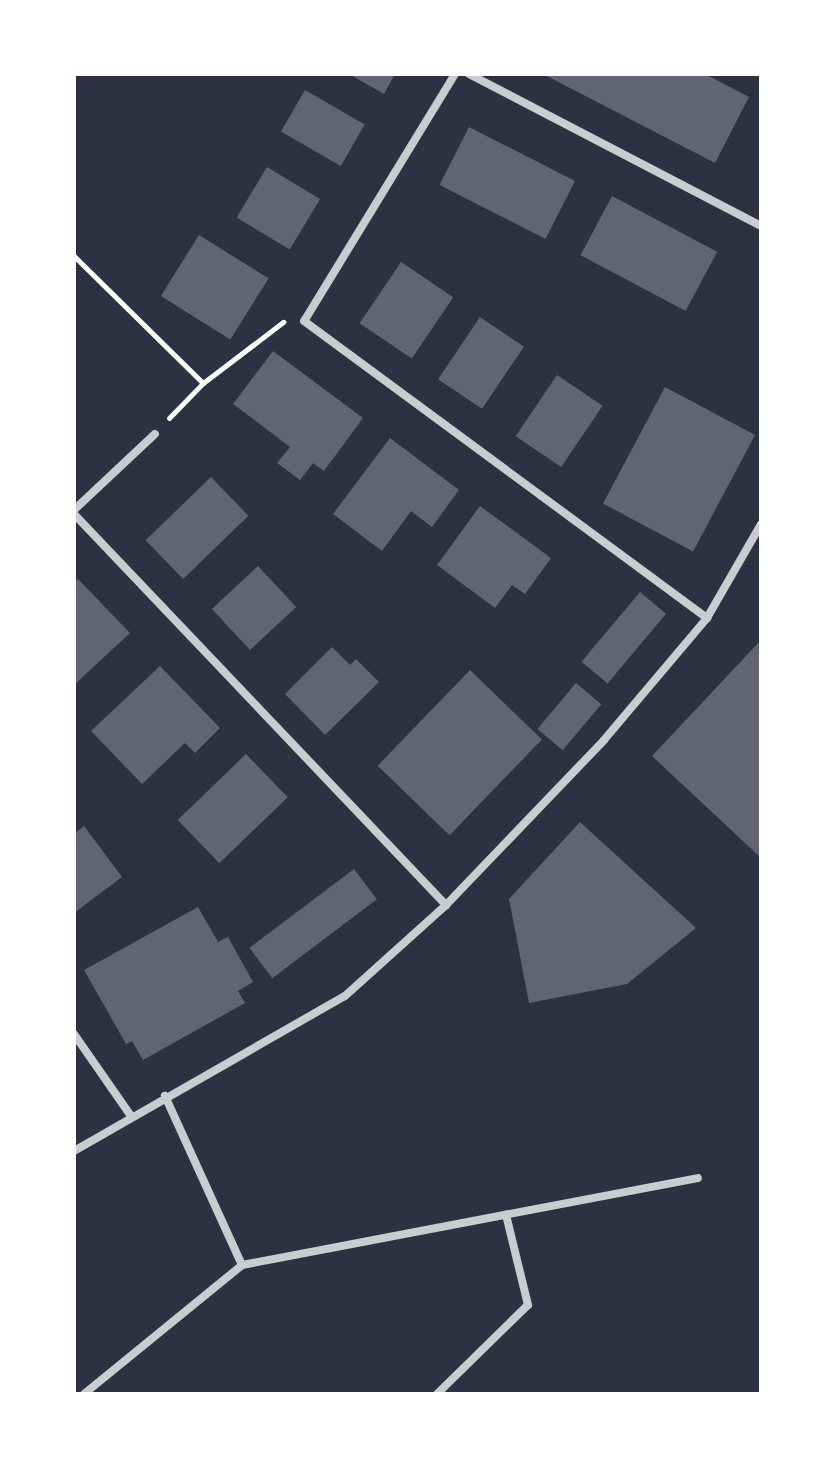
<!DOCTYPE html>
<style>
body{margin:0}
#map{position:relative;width:835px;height:1468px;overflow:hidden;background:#2d3142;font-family:Inter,sans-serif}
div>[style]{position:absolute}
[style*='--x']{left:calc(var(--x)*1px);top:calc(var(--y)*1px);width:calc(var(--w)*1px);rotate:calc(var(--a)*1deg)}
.building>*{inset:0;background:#626471;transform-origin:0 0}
.path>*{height:5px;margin:-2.5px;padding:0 2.5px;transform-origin:2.5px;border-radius:2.5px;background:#fff}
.minor>*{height:8px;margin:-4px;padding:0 4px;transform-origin:4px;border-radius:4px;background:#caccd0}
span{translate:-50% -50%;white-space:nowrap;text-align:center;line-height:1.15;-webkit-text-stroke:8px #fff;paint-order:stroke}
.frame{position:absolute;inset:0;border:76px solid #fff;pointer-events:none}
</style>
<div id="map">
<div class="building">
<i style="clip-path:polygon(349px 74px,395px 74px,384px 94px)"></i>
<i style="clip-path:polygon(543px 74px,705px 74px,749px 97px,715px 163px)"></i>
<i style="left:305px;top:90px;width:69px;height:48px;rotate:30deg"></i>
<i style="left:469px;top:127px;width:119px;height:65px;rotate:27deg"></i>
<i style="left:267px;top:167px;width:62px;height:59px;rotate:31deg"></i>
<i style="left:612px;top:196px;width:119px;height:67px;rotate:28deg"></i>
<i style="left:199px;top:235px;width:82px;height:72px;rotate:32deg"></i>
<i style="left:401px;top:262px;width:63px;height:74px;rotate:34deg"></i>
<i style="left:480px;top:317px;width:53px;height:75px;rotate:34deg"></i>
<i style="clip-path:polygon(273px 351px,363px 418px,324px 471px,313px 463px,300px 480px,277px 463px,290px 447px,233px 404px)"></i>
<i style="left:557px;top:375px;width:55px;height:74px;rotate:34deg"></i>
<i style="left:665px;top:387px;width:102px;height:132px;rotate:28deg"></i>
<i style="clip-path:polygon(390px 438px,459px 490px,432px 527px,411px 511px,382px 551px,333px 514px)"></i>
<i style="left:211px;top:477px;width:54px;height:91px;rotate:46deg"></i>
<i style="clip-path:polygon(480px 506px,551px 558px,525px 594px,512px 585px,495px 608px,437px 565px)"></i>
<i style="left:258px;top:566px;width:56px;height:63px;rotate:47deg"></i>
<i style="clip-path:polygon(78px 579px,130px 633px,74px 685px,74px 583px)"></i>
<i style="left:640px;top:592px;width:34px;height:91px;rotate:40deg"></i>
<i style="clip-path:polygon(761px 640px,761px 858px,652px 756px)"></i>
<i style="clip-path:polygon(332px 647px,350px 665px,356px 659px,379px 682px,325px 735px,285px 694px)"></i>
<i style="clip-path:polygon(160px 666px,220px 728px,195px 753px,185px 743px,142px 784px,91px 731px)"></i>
<i style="left:470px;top:670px;width:100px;height:133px;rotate:44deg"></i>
<i style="left:576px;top:683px;width:33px;height:60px;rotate:40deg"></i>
<i style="left:246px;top:754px;width:60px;height:95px;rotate:46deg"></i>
<i style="clip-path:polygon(580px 822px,696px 928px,627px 984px,529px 1003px,509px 899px)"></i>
<i style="clip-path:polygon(84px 826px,122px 877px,74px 913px,74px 834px)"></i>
<i style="left:354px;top:869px;width:38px;height:131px;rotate:53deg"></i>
<i style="clip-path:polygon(198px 907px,218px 942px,228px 937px,253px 982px,238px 991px,245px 1003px,143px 1060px,132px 1041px,126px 1044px,84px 970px)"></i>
</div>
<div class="path">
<i style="--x:74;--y:256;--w:181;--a:44.6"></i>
<i style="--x:169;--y:418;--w:49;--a:-45.8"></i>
<i style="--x:203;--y:383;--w:101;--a:-37.3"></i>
</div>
<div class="minor">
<i style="--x:455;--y:74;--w:289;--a:121.4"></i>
<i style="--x:304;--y:321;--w:501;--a:36.39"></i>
<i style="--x:469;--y:74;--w:329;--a:27.5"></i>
<i style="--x:74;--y:510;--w:111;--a:-43.2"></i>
<i style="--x:74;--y:514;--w:540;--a:46.43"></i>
<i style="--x:74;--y:1034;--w:100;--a:55.2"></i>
<i style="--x:74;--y:1151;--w:312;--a:-29.8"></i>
<i style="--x:345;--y:996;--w:136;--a:-42"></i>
<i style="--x:446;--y:905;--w:228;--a:-46.2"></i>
<i style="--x:604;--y:740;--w:160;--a:-49.8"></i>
<i style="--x:707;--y:618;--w:108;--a:-60.1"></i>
<i style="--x:242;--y:1265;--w:464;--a:-10.8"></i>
<i style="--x:84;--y:1394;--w:204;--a:-39.2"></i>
<i style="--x:242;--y:1265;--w:186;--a:-114.5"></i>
<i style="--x:437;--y:1394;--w:127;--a:-44.4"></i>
<i style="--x:528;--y:1305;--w:93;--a:-103.7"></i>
</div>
<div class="frame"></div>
</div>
